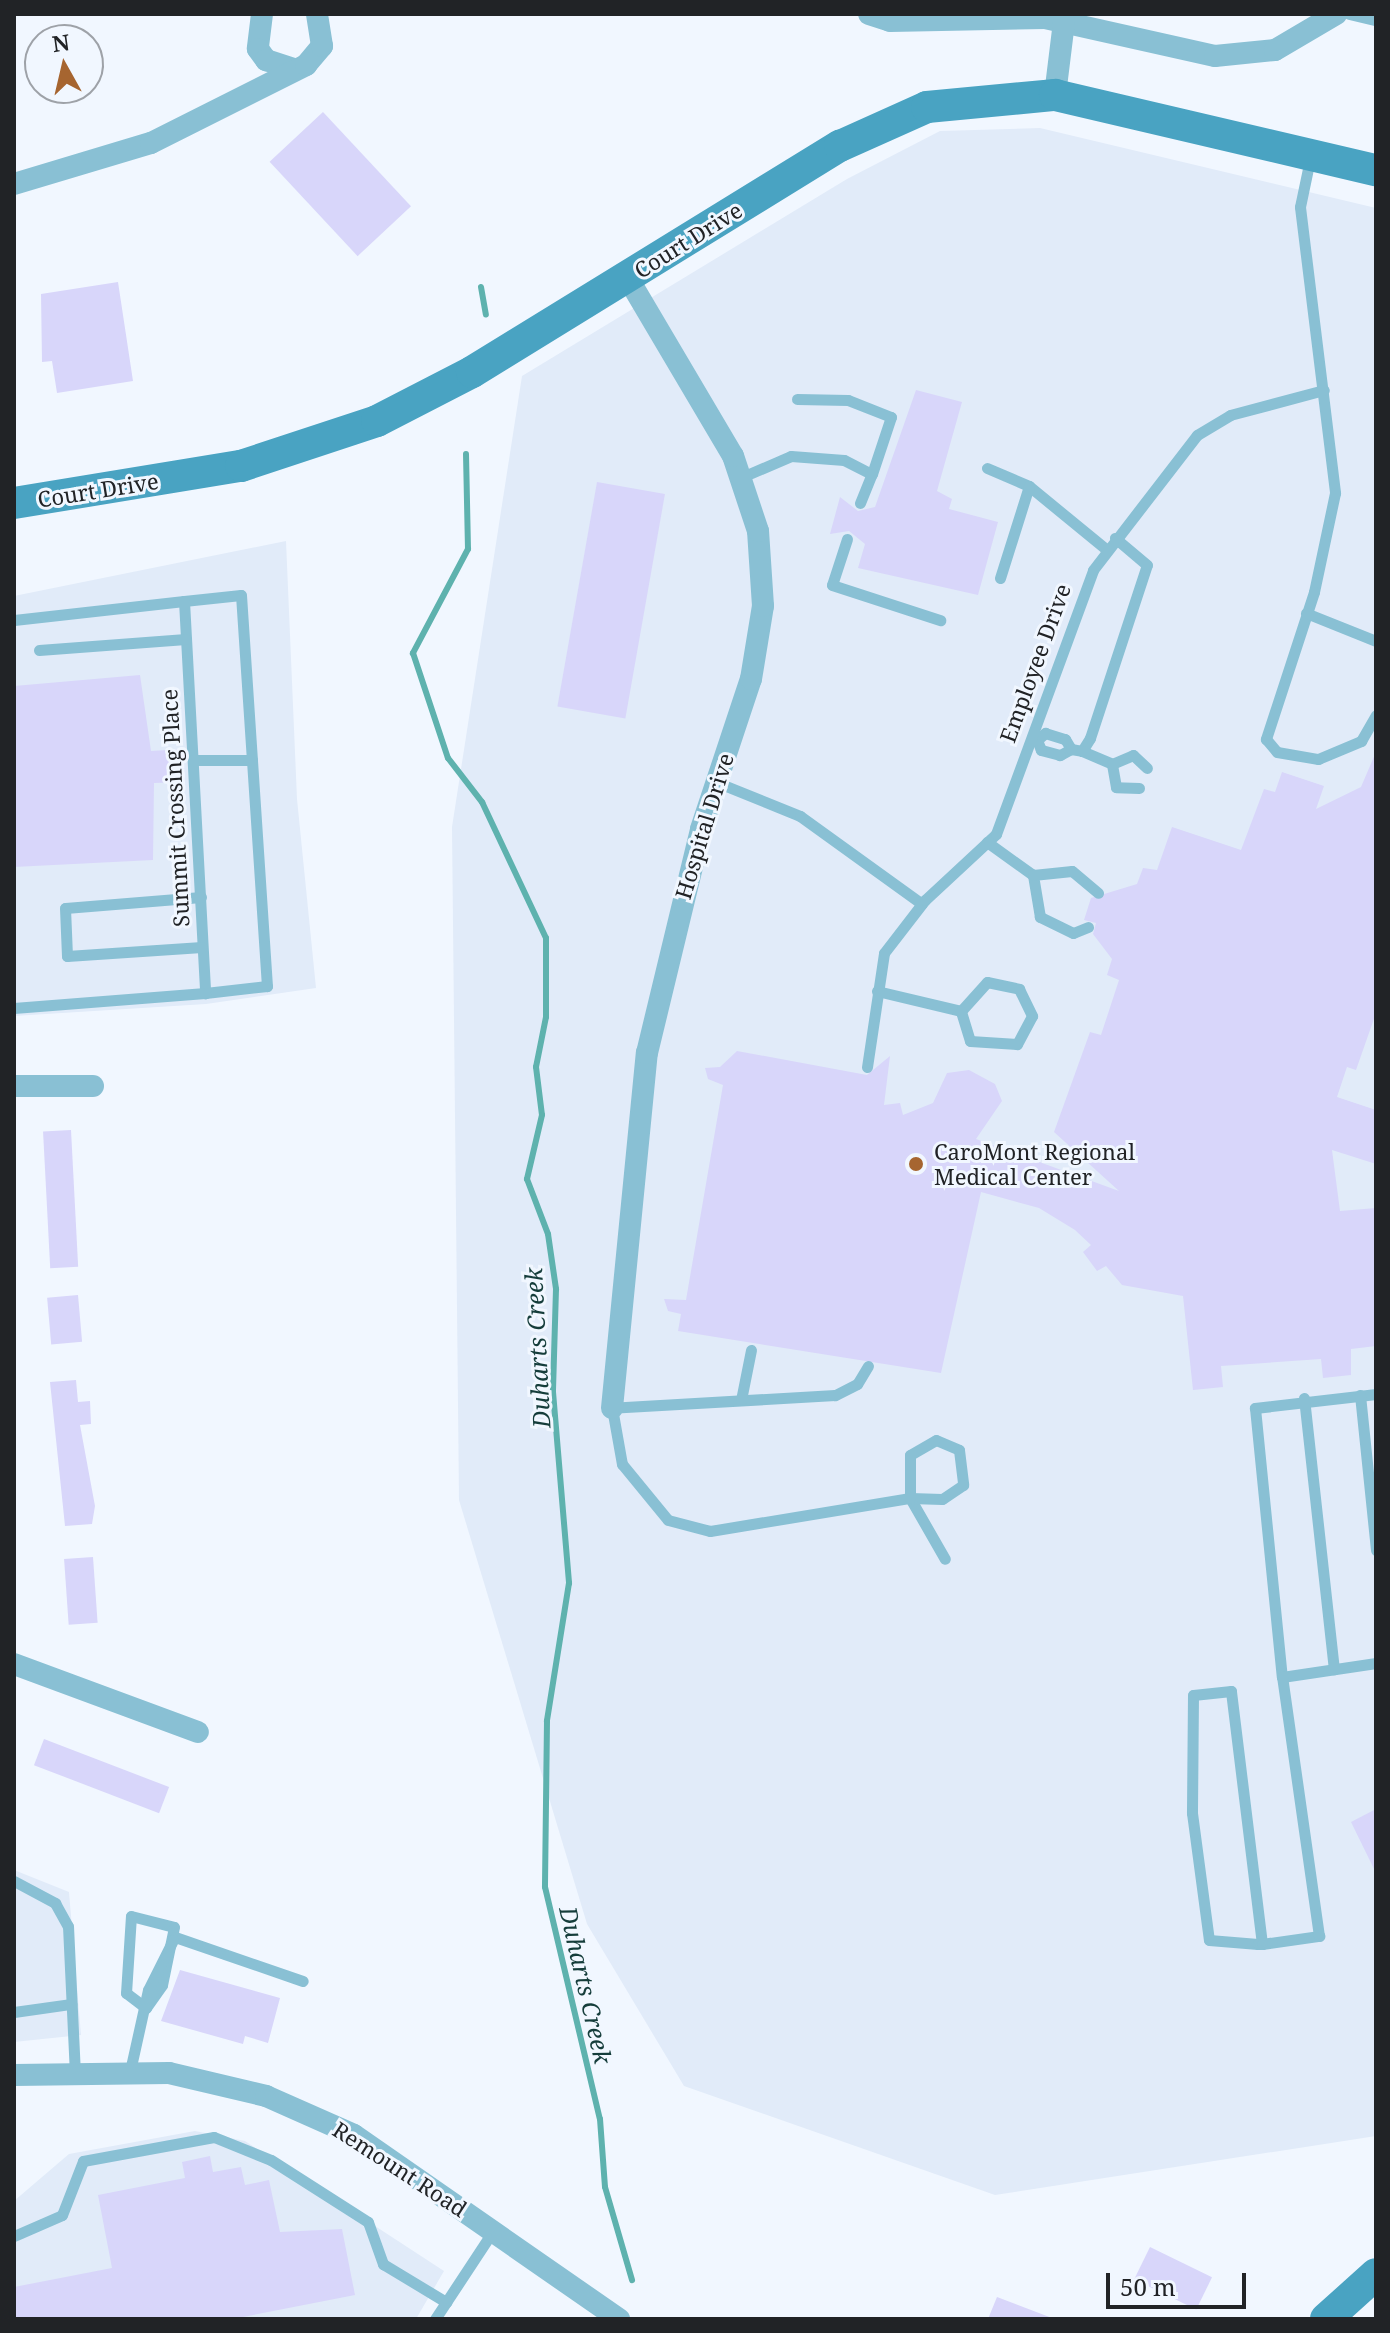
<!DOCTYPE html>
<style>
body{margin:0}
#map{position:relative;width:1390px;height:2333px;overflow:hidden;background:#f1f7ff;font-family:"Noto Serif",serif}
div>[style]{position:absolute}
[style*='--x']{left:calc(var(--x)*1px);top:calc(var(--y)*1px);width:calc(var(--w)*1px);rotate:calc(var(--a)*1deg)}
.built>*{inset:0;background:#e1ebf9}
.stream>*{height:6px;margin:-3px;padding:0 3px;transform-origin:3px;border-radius:3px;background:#5eb2ae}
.building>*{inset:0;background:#d8d6fa;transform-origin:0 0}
.lane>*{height:11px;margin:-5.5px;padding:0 5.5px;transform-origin:5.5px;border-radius:5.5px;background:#89c0d4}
.street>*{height:22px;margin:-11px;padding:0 11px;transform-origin:11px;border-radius:11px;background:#89c0d4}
.secondary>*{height:32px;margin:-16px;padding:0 16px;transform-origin:16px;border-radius:16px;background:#49a3c2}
.dots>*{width:22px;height:22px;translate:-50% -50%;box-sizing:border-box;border:4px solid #f1f7ff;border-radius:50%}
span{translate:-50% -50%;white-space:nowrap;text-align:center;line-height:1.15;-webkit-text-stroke:6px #f1f7ff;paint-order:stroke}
.street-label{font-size:22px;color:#212326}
.poi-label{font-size:22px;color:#212326}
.left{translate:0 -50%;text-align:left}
.water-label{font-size:24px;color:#153d3b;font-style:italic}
.frame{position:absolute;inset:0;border:16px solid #212326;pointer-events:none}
.north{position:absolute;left:24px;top:24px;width:80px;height:80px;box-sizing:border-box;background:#f1f7ff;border:2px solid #9ea2a8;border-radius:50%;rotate:352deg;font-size:22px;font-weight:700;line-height:32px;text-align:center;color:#212326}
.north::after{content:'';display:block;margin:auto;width:28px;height:36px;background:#a66530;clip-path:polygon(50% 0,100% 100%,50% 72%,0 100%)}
.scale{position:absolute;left:1106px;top:2273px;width:140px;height:36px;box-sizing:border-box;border:4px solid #212326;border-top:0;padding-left:10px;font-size:24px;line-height:28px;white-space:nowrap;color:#212326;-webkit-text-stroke:6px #f1f7ff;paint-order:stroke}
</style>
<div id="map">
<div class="built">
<i style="clip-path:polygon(1040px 128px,1376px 208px,1376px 2136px,995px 2195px,684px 2086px,587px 1924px,459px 1500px,452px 827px,522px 376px,847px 179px,940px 131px)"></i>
<i style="clip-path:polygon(286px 541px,297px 799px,316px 988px,206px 1004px,14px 1016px,14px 596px)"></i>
<i style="clip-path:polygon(14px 1870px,69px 1892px,81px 2035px,14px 2042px)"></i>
<i style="clip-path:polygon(195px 2131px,245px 2141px,444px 2271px,416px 2319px,14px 2319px,14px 2201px,69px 2154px)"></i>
</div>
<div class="stream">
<i style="--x:481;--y:287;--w:28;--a:80"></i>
<i style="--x:466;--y:454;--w:95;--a:88.8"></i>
<i style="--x:468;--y:549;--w:118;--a:117.9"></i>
<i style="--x:413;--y:653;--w:111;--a:71.6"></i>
<i style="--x:448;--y:758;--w:56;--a:52.3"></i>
<i style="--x:482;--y:802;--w:150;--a:64.8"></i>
<i style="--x:546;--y:938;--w:79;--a:90"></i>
<i style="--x:546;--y:1017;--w:51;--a:101.3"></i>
<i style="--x:536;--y:1067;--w:48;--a:82.9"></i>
<i style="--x:542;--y:1115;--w:66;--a:103.2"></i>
<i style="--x:527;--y:1179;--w:59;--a:69.1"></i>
<i style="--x:548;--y:1234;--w:56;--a:81.7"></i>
<i style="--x:556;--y:1289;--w:103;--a:91.7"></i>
<i style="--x:553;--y:1392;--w:192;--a:85.2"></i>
<i style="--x:569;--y:1583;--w:140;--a:99.1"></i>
<i style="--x:547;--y:1721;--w:166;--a:90.7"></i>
<i style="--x:545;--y:1887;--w:238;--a:76.7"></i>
<i style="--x:600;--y:2119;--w:68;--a:85.8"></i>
<i style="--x:605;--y:2187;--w:97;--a:73.8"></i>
</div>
<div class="building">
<i style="left:323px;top:112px;width:129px;height:73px;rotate:47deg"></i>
<i style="clip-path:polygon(118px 282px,133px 381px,57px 393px,52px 361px,42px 362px,41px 294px)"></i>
<i style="clip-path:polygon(916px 390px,962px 402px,937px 491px,952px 499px,949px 509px,998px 522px,978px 595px,858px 568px,865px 544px,849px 531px,830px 534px,840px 497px,858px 511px,875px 507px)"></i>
<i style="left:597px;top:482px;width:69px;height:228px;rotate:10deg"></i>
<i style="clip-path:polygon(140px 675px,151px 751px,183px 749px,185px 782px,154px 783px,153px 860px,14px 867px,14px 686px)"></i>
<i style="clip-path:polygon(1376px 752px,1376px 1013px,1356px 1070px,1347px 1067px,1337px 1097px,1376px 1110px,1376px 1164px,1332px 1150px,1340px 1211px,1376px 1208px,1376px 1346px,1351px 1349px,1351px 1375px,1323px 1378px,1321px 1359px,1221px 1366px,1223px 1387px,1193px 1390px,1183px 1296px,1122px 1285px,1106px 1266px,1097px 1271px,1083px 1252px,1091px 1245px,1075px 1230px,1039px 1208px,981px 1192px,941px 1373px,678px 1331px,681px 1314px,668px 1311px,664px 1299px,686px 1300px,723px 1085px,708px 1079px,705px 1068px,720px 1067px,737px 1051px,867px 1075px,890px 1056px,884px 1105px,900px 1103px,903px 1115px,933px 1103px,947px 1073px,969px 1070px,995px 1084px,1002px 1101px,976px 1139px,1119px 1191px,1054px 1132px,1090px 1032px,1101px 1035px,1119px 980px,1107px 975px,1112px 959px,1093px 934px,1096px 923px,1084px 920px,1091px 898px,1137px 884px,1143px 868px,1157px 870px,1172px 827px,1241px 850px,1264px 789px,1275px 792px,1282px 772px,1324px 786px,1316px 809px,1361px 787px)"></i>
<i style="left:71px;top:1130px;width:137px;height:28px;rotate:87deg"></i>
<i style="left:78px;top:1295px;width:47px;height:31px;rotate:85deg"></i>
<i style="clip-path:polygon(76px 1380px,78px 1402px,90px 1401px,91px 1424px,80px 1425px,95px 1506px,92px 1524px,65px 1526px,50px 1382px)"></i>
<i style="left:93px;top:1557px;width:66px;height:29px;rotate:86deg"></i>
<i style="left:44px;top:1739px;width:134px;height:28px;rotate:21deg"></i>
<i style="clip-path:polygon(1376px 1809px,1376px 1873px,1351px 1822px)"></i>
<i style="clip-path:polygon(180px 1970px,280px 1998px,268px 2043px,245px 2036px,243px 2044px,161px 2021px)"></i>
<i style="clip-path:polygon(210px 2156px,213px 2172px,241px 2167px,245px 2185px,269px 2180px,280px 2232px,342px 2229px,355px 2295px,233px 2319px,14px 2319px,14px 2287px,112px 2268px,98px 2195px,185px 2178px,182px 2162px)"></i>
<i style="left:1150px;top:2247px;width:69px;height:36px;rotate:26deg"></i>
<i style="clip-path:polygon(997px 2297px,1052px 2318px,1051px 2319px,988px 2319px)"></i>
</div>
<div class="lane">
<i style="--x:1349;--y:14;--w:28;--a:13"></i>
<i style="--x:1310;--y:159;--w:49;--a:101.8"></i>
<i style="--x:1300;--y:207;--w:288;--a:83"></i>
<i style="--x:1335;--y:493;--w:101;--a:102"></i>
<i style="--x:1314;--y:592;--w:155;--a:108.1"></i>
<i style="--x:1266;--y:739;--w:17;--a:50"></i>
<i style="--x:1277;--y:752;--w:42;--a:9.7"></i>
<i style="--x:1318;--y:759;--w:47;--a:-22.7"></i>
<i style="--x:1361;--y:741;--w:30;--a:-60"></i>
<i style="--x:987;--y:468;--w:46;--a:23.2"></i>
<i style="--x:1029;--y:486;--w:101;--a:39.4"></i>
<i style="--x:742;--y:477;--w:53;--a:-23.2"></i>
<i style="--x:791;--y:456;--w:53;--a:4.3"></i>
<i style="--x:844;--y:460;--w:31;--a:27"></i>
<i style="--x:872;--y:474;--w:60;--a:-71.6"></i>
<i style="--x:891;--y:417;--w:46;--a:-158.4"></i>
<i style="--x:848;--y:400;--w:51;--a:-178.9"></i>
<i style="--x:860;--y:503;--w:31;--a:-68"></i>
<i style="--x:847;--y:539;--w:48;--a:108.1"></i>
<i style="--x:832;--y:585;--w:114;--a:18"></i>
<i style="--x:1000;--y:578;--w:96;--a:-72.5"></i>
<i style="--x:184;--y:601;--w:57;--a:-6"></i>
<i style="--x:241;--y:595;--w:392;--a:86.2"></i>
<i style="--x:267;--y:986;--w:62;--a:173.6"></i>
<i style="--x:1306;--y:613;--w:75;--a:21.8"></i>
<i style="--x:14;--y:620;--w:171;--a:-6.4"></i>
<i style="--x:184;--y:601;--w:393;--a:86.9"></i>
<i style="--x:205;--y:993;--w:192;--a:175.5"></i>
<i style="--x:39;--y:650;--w:147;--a:-4.3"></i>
<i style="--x:1045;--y:733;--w:21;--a:17"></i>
<i style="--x:1065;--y:739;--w:12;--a:59"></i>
<i style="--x:1071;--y:749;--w:13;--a:151"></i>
<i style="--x:1060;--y:755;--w:20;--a:-165"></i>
<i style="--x:1041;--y:750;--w:11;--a:-112"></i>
<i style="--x:1037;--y:740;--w:11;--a:-41"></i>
<i style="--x:1071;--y:749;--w:11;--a:10"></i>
<i style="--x:1082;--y:751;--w:15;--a:-58"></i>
<i style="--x:1090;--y:738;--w:182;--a:-71.8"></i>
<i style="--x:1147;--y:565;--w:42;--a:-139.8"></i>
<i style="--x:1082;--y:751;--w:33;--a:23"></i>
<i style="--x:193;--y:760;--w:59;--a:0"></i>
<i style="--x:716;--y:782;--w:91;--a:22"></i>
<i style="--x:800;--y:816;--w:150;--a:35.8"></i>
<i style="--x:1139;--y:788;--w:23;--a:-178"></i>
<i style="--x:1116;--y:787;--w:23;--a:-100"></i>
<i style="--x:1112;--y:764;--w:23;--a:-23"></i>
<i style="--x:1133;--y:755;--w:19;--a:43"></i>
<i style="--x:987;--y:842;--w:57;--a:35.7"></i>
<i style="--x:201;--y:897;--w:136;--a:175.4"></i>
<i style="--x:65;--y:908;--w:48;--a:87.6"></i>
<i style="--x:67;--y:956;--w:135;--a:-3.8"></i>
<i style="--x:1088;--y:927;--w:16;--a:158"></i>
<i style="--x:1073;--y:933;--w:37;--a:-154"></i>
<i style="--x:1040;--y:917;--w:43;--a:-99.5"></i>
<i style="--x:1033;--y:875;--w:39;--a:-6"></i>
<i style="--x:1072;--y:871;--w:34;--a:40"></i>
<i style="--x:877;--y:991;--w:86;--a:13.4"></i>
<i style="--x:961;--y:1011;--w:39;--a:-48"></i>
<i style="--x:987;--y:982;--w:33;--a:12"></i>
<i style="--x:1019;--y:989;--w:30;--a:64"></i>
<i style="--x:1032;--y:1016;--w:32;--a:118"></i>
<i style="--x:1017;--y:1044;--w:47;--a:-176.3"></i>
<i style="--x:970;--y:1041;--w:31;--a:-107"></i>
<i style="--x:867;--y:1067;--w:115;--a:-81.5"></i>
<i style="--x:884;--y:953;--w:67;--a:-52.3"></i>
<i style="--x:925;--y:900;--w:97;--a:-42.9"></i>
<i style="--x:996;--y:834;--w:281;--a:-69.8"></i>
<i style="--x:1093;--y:570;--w:170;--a:-52.4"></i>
<i style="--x:1197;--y:435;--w:39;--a:-31"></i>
<i style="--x:1230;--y:415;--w:97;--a:-14.9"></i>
<i style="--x:868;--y:1366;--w:21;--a:121"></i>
<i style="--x:857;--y:1384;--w:25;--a:153"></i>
<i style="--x:835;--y:1395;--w:223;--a:176.7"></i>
<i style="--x:612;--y:1408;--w:57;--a:79.9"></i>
<i style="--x:622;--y:1464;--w:72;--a:50.6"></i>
<i style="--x:668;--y:1520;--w:43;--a:14.7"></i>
<i style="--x:710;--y:1531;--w:203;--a:-9.4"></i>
<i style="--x:910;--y:1498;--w:70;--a:60.2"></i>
<i style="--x:1376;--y:1394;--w:122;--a:173.4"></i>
<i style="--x:1255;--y:1408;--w:270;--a:84.3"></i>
<i style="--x:1282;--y:1677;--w:95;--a:-8.5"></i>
<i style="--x:1360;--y:1395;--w:156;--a:84.1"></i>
<i style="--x:1304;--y:1398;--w:273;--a:83.7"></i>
<i style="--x:741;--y:1400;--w:51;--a:-78.7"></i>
<i style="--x:936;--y:1440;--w:25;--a:23"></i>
<i style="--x:959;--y:1450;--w:35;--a:83"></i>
<i style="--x:963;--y:1485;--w:25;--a:146"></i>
<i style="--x:942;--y:1499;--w:32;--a:-178"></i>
<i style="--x:910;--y:1498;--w:43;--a:-90"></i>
<i style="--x:910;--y:1455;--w:30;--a:-30"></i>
<i style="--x:14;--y:1881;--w:47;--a:28.2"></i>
<i style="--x:55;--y:1903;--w:26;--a:61"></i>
<i style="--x:68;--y:1926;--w:146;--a:87.3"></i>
<i style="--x:131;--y:1916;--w:44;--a:14.3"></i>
<i style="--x:174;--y:1927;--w:59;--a:101.7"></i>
<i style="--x:162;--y:1985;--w:28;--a:125"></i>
<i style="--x:146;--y:2008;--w:25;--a:-143"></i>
<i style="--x:126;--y:1993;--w:77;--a:-86.3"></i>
<i style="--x:175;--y:1937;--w:135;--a:19"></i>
<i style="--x:1262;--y:1944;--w:255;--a:-97"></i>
<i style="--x:1231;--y:1691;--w:38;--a:174"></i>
<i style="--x:1193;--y:1695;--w:118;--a:90.5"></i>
<i style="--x:1192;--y:1813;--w:128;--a:82.4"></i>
<i style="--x:1209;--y:1940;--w:49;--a:4.7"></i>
<i style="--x:1258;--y:1944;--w:4;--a:0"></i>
<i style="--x:1262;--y:1944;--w:58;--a:-8"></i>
<i style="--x:1319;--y:1936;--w:262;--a:-98.1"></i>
<i style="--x:14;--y:2012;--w:58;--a:-8"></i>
<i style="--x:130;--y:2071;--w:83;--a:-77.5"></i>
<i style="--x:148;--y:1990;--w:56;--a:-63.4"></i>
<i style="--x:14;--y:2236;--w:52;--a:-23.6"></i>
<i style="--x:62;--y:2215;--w:58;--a:-68.7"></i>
<i style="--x:83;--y:2161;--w:133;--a:-10.4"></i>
<i style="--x:214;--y:2137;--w:61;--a:22"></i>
<i style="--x:271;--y:2160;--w:115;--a:32.6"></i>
<i style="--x:368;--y:2222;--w:45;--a:70.3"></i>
<i style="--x:383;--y:2264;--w:74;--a:31.1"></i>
<i style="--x:435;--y:2319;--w:105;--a:-56.6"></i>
</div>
<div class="street">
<i style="--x:262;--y:14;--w:35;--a:97"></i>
<i style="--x:258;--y:49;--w:14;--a:54"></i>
<i style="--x:266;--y:60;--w:29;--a:18"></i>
<i style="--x:869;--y:14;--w:22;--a:18"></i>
<i style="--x:890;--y:21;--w:155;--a:-1.1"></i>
<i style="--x:1045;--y:18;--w:174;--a:12.6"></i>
<i style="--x:1215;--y:56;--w:60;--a:-5.7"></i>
<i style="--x:1275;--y:50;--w:71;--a:-30.5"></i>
<i style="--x:1055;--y:95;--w:74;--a:-83"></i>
<i style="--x:14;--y:184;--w:143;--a:-16.7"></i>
<i style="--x:151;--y:143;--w:174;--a:-26.7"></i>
<i style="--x:306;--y:65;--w:25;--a:-50"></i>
<i style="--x:322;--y:46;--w:32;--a:-99"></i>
<i style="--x:14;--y:1086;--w:79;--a:0"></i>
<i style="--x:612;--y:1408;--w:357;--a:-84.4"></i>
<i style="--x:647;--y:1053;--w:230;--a:-76.4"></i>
<i style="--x:701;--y:829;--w:158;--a:-71.6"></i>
<i style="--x:751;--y:679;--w:74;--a:-80.7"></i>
<i style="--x:763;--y:606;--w:75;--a:-93.8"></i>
<i style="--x:758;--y:531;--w:79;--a:-108.4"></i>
<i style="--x:733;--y:456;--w:208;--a:-120.6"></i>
<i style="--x:14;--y:1664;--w:196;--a:20.3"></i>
<i style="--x:14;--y:2075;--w:155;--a:-0.7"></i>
<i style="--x:169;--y:2073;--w:100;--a:13.3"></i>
<i style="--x:266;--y:2096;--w:96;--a:23.9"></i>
<i style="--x:354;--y:2135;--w:323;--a:34.8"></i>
</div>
<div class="secondary">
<i style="--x:14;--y:503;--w:230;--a:-9.3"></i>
<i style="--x:241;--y:466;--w:143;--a:-18.3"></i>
<i style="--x:377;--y:421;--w:107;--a:-27.3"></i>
<i style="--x:472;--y:372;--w:432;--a:-31.6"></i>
<i style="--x:840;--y:146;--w:95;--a:-24.1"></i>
<i style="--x:927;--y:107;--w:129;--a:-5.4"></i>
<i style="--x:1055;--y:95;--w:330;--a:13.2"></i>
<i style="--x:1326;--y:2319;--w:67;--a:-42"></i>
</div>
<div class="dots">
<i style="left:916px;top:1164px;background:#a66530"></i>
</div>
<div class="street-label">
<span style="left:688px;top:240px;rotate:-32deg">Court Drive</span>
<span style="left:98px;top:490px;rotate:-9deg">Court Drive</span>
<span style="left:1035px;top:663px;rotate:-70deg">Employee Drive</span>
<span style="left:175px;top:808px;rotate:-93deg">Summit Crossing Place</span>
<span style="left:704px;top:826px;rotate:-73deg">Hospital Drive</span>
<span style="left:400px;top:2169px;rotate:33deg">Remount Road</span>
</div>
<div class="poi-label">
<span class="left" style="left:934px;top:1164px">CaroMont Regional<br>Medical Center</span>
</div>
<div class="water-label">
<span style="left:537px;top:1348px;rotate:-93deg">Duharts Creek</span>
<span style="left:586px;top:1985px;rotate:77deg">Duharts Creek</span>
</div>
<div class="frame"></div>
<div class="north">N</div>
<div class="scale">50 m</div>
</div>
